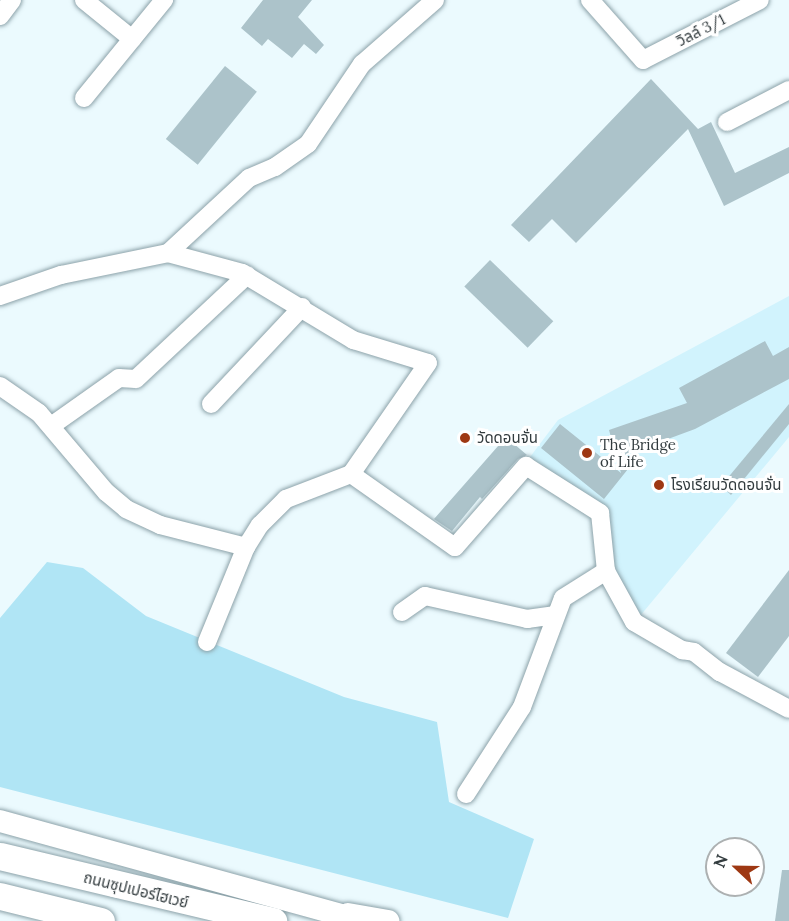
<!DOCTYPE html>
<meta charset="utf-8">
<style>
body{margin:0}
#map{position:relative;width:789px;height:921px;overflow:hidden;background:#ebfafe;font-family:Lora,"Noto Sans Thai",serif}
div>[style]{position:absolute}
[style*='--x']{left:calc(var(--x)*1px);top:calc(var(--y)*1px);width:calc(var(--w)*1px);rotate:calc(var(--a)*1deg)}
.built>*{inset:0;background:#d1f3fd}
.green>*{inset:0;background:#b0e5f5}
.building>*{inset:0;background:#acc3ca;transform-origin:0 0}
.roads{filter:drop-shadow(0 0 2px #8ca2a9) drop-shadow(0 0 2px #8ca2a9)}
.minor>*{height:18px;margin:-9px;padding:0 9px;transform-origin:9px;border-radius:9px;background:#fff}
.major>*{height:22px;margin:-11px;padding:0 11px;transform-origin:11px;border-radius:11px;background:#fff}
.highway>*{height:27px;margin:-13.5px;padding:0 13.5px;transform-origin:13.5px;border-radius:13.5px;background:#fff}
.dots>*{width:16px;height:16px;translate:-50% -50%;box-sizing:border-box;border:3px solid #fff;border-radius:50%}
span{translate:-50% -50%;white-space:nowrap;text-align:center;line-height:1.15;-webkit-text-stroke:6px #fff;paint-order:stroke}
.street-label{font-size:15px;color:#323b3e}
.poi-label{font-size:15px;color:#323b3e}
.left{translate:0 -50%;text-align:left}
.north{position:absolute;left:705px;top:837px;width:60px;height:60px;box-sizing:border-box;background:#fff;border:2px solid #adb1b2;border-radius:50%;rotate:292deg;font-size:16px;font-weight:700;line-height:24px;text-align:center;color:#323b3e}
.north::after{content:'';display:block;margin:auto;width:21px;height:27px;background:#9e3813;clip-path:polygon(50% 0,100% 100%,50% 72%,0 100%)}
</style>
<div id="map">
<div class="built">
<i style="clip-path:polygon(789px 296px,789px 437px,630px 628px,610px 570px,607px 512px,530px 457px,558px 420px)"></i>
</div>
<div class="green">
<i style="clip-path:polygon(47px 562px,83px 568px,146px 616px,344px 697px,437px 722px,449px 802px,534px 839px,508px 918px,0 787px,0 618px)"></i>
</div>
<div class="building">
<i style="clip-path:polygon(263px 0,312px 0,298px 17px,324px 45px,316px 54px,304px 44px,292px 58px,268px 39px,262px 46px,241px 28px)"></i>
<i style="left:225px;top:66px;width:41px;height:94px;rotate:39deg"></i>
<i style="clip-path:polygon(651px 79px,698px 129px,711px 122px,735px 173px,789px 147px,789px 173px,724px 206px,688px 129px,576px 243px,552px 219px,529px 242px,511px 225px)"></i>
<i style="left:490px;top:260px;width:88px;height:37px;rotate:44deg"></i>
<i style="clip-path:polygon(765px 341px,773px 356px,789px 347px,789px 379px,695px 429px,622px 456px,632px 464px,604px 499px,541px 448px,560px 424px,621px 473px,609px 430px,687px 403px,679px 388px)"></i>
<i style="clip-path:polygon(789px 404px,789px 424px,731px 495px,721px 486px)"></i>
<i style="clip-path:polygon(506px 437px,527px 455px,518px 459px,482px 499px,480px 497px,452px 531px,434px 519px)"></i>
<i style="clip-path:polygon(789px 570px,789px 636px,758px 677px,726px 653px)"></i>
<i style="clip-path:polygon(782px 870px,789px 870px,789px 921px,775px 921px)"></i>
</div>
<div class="roads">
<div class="minor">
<i style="--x:84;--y:0;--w:62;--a:39.1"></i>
<i style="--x:590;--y:0;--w:80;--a:48.5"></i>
<i style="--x:643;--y:60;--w:131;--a:-27.1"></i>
<i style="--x:0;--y:16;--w:20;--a:-53"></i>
<i style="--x:84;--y:98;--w:127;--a:-50.8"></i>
<i style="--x:727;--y:122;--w:70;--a:-27.3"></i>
<i style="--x:168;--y:253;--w:110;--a:-42.8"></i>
<i style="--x:249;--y:178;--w:28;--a:-23"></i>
<i style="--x:275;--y:167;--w:40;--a:-34.9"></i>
<i style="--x:308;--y:144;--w:97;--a:-56"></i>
<i style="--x:362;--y:64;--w:97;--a:-41.2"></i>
<i style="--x:0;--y:296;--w:65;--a:-19"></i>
<i style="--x:61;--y:275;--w:109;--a:-11.6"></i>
<i style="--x:168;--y:253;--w:77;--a:15.1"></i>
<i style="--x:242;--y:273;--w:130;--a:31.1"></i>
<i style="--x:353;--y:340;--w:78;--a:17"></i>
<i style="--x:428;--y:363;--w:135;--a:124.7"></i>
<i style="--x:0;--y:386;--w:47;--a:34.7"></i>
<i style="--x:39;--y:413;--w:104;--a:49.7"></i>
<i style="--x:106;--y:492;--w:26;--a:40"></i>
<i style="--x:126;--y:509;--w:38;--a:25"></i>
<i style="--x:160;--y:525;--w:89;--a:14.3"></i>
<i style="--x:211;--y:404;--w:133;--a:-46.8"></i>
<i style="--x:51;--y:426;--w:83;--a:-35.2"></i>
<i style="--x:119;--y:378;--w:17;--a:3"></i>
<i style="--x:136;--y:379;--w:152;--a:-43.1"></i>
<i style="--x:351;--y:474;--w:127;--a:35.1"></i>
<i style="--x:455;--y:547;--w:108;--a:-48.8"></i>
<i style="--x:526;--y:466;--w:88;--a:32.4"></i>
<i style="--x:600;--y:513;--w:58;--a:84.1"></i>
<i style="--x:606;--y:571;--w:58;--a:61.2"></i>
<i style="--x:634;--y:622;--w:56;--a:30.3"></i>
<i style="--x:682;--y:650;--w:12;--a:9"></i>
<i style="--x:694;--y:652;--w:33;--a:38"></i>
<i style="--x:720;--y:672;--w:78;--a:28.2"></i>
<i style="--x:402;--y:612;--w:28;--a:-35"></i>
<i style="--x:425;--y:596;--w:105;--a:12.7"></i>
<i style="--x:527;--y:619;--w:29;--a:-8"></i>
<i style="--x:207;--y:642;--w:103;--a:-67.7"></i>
<i style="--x:246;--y:547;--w:26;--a:-58"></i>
<i style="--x:260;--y:525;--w:37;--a:-45"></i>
<i style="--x:286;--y:499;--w:70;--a:-21"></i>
<i style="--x:466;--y:794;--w:103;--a:-57.2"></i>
<i style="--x:522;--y:707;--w:116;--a:-69.4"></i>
<i style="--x:563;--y:598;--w:51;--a:-32.1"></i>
</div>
<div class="major">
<i style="--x:0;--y:821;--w:377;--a:15.4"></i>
<i style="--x:348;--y:914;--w:41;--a:9.9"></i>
</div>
<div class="highway">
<i style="--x:0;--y:856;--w:281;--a:13.4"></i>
<i style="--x:0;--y:896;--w:104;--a:13.9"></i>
</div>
</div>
<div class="dots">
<i style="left:465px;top:438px;background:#9e3813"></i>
<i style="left:587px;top:453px;background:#9e3813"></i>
<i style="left:659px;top:485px;background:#9e3813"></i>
</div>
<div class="street-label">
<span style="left:701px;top:30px;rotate:-27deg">วิลล์ 3/1</span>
<span style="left:136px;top:890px;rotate:14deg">ถนนซุปเปอร์ไฮเวย์</span>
</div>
<div class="poi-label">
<span class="left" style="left:477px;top:438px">วัดดอนจั่น</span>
<span class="left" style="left:600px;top:453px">The Bridge<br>of Life</span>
<span class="left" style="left:671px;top:485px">โรงเรียนวัดดอนจั่น</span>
</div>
<div class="north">N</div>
</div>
